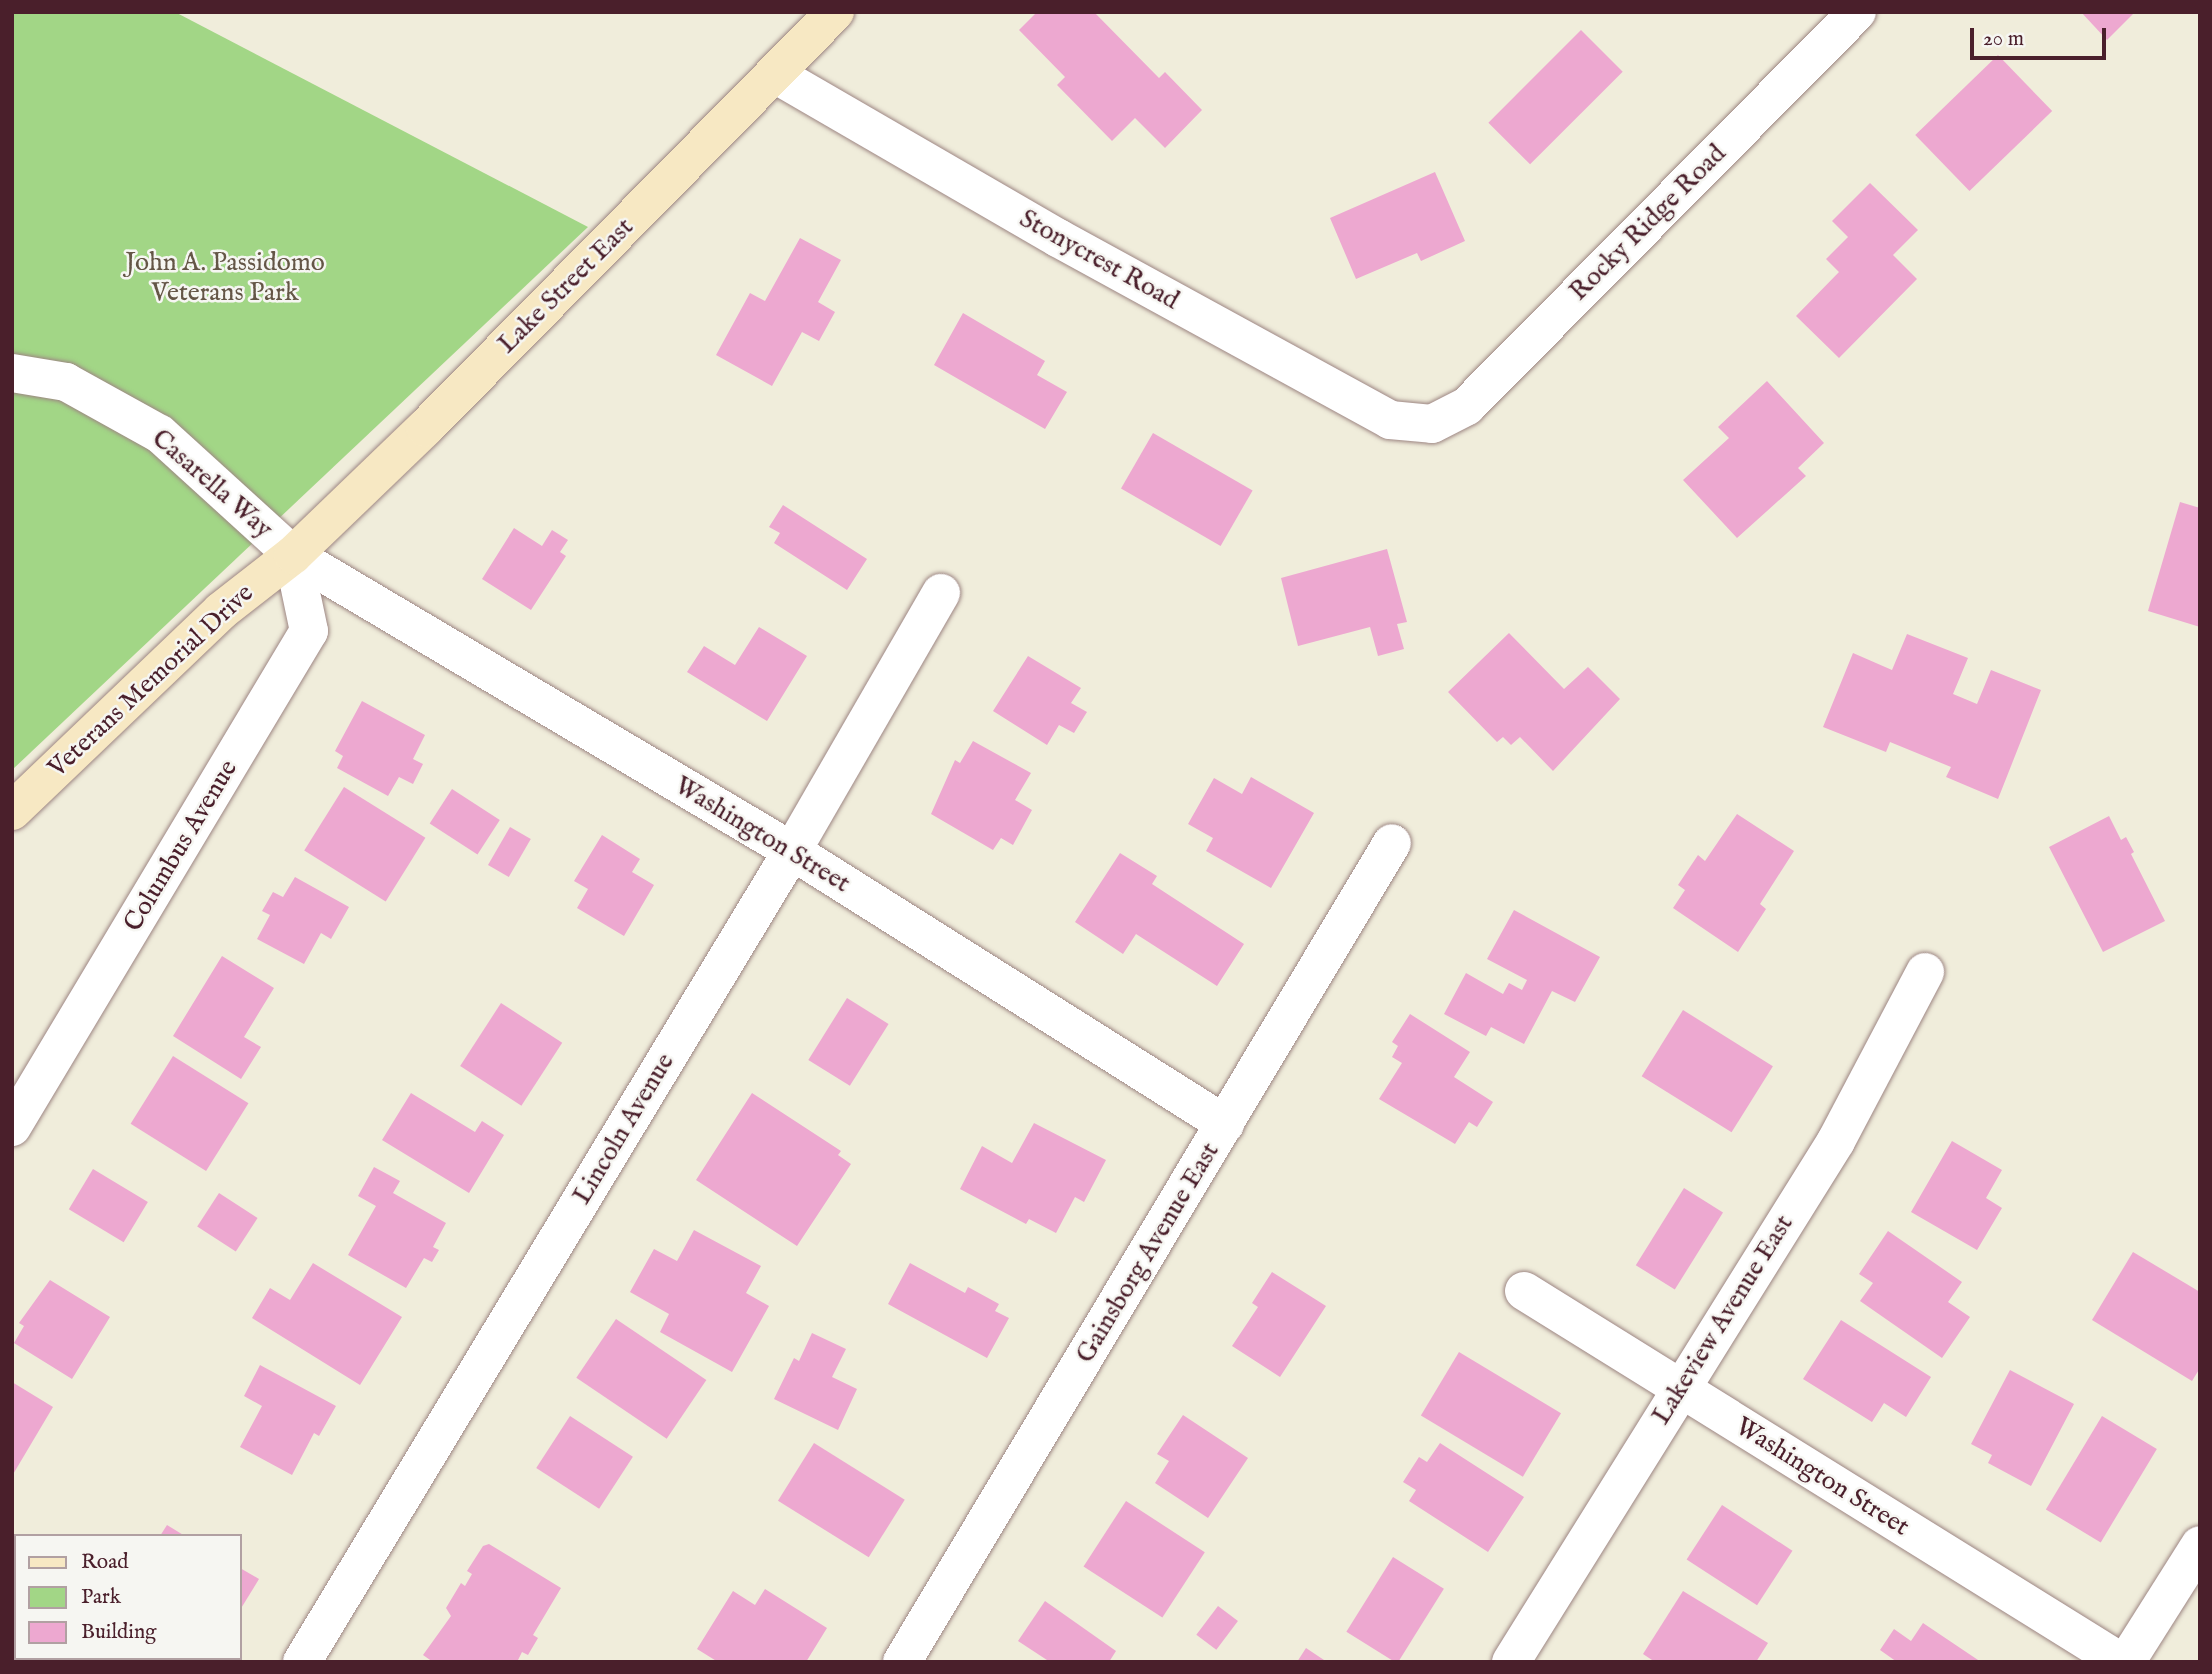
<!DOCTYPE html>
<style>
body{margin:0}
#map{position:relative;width:2212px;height:1674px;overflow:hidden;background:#f0eddb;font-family:"IM FELL English",serif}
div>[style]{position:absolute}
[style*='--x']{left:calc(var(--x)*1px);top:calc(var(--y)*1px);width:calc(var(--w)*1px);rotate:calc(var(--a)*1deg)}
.green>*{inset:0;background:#a2d686}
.building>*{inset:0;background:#eda8d0;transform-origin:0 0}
.roads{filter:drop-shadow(0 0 2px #9d8683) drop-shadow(0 0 2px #9d8683)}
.minor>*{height:38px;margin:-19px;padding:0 19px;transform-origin:19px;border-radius:19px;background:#fff}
.secondary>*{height:38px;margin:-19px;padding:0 19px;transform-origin:19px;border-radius:19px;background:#f7e8c3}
span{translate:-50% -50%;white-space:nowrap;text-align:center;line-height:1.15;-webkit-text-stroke:5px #f6f6f2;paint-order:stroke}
.street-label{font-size:26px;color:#4a1f2b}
.park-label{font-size:26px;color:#645646}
.frame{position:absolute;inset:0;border:14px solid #4a1f2b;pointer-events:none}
.legend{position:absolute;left:14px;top:1534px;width:228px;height:126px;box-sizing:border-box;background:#f6f6f2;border:2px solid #b1a0a2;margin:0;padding:9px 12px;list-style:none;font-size:21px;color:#4a1f2b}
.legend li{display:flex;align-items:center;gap:14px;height:35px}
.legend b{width:35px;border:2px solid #b1a0a2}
.scale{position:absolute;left:1970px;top:28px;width:136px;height:32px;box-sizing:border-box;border:4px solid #4a1f2b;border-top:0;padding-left:9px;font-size:21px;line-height:24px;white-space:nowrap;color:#4a1f2b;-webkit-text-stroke:5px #f6f6f2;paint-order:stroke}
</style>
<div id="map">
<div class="green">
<i style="clip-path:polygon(12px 12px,175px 12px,588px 227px,12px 770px)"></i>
</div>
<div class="building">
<i style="clip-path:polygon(1037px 12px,1094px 12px,1159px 78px,1165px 72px,1202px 110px,1165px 148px,1135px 118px,1112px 141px,1057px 85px,1065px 77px,1019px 30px)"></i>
<i style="clip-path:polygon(2081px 12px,2135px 12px,2107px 40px)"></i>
<i style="left:1581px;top:30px;width:59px;height:131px;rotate:45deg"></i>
<i style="left:1998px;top:55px;width:78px;height:115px;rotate:46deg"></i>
<i style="clip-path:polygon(1435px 172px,1465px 241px,1421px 261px,1417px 253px,1356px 279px,1330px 218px)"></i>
<i style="clip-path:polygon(1870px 183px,1918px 230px,1893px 255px,1917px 279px,1839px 358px,1796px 316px,1839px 272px,1826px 259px,1848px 237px,1832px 221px)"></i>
<i style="clip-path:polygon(800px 238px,841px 260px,818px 302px,835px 312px,819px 341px,802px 332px,772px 386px,716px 355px,750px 293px,765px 301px)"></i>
<i style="clip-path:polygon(963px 313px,1045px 361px,1037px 375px,1067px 392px,1045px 429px,934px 365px)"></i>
<i style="clip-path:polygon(1767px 381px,1824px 443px,1798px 468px,1806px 476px,1737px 538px,1683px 480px,1729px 438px,1718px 427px)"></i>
<i style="left:1153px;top:433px;width:115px;height:64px;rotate:30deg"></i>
<i style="clip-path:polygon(2180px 502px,2200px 508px,2200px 627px,2148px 611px)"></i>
<i style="clip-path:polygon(783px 505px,867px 559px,847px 590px,774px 543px,780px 533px,769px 527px)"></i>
<i style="clip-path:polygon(514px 528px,542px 546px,552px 530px,568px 540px,560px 552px,566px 556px,531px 610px,482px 579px)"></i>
<i style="clip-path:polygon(1387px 549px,1407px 622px,1397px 624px,1404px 649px,1378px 656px,1370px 627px,1298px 646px,1281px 578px)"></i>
<i style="clip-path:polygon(759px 627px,807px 656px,767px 721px,687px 672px,704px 646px,735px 665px)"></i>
<i style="clip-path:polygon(1509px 633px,1564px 689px,1588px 667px,1620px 699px,1553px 771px,1520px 737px,1511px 745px,1503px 737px,1497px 742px,1448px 692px)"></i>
<i style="clip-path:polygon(1907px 634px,1968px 658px,1953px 694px,1977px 704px,1991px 670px,2041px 690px,1998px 799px,1946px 777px,1951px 767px,1890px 742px,1886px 752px,1823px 727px,1853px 653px,1892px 670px)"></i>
<i style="clip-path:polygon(1028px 656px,1081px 688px,1071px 703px,1087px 712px,1074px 733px,1059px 725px,1047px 745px,993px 711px)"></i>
<i style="clip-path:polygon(362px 701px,425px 735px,413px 759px,423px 764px,413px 784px,399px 777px,388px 796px,337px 768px,343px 756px,335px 751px)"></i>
<i style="clip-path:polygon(973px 741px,1031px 773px,1015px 800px,1032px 810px,1013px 845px,1001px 838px,993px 850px,931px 814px,955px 760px,960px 763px)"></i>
<i style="clip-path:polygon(1251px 777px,1314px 813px,1271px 888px,1206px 851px,1213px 838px,1188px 824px,1214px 778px,1242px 794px)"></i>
<i style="left:344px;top:787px;width:96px;height:75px;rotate:32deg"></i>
<i style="left:452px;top:789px;width:57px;height:41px;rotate:33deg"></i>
<i style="clip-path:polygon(1737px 814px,1794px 851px,1760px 904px,1766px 909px,1738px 952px,1673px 908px,1685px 890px,1678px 885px,1698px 855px,1705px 861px)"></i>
<i style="clip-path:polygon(2109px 816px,2121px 840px,2126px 837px,2134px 852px,2131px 854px,2165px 921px,2103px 952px,2049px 847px)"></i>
<i style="left:510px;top:827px;width:24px;height:44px;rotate:30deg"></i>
<i style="clip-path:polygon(602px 835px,640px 859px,632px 872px,654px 885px,624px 936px,577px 908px,588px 889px,574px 881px)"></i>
<i style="clip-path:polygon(1120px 853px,1157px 876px,1152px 884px,1244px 944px,1217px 986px,1136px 934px,1123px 954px,1075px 922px)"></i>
<i style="clip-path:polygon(295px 877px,349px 907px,331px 939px,321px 933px,304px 964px,257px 939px,270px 915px,262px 911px,273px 892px,283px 897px)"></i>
<i style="clip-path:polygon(1514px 910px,1600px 957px,1575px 1002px,1552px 991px,1524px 1044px,1491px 1027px,1486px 1036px,1444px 1014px,1466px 973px,1503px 994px,1509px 983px,1522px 990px,1527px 980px,1487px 959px)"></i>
<i style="clip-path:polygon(222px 956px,274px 988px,244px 1037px,261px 1047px,241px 1079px,173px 1036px)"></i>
<i style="left:847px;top:998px;width:49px;height:73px;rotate:32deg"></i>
<i style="left:501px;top:1003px;width:73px;height:75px;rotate:33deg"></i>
<i style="left:1683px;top:1010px;width:106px;height:78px;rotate:32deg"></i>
<i style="clip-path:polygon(1410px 1014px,1470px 1052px,1454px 1077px,1493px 1102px,1477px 1127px,1469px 1122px,1455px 1144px,1379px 1099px,1402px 1063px,1392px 1057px,1398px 1046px,1392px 1042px)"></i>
<i style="left:173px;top:1056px;width:89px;height:80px;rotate:32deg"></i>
<i style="clip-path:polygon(411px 1093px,475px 1132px,482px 1121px,504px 1135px,469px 1193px,382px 1140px)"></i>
<i style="clip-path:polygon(752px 1093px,841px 1151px,838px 1155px,851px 1164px,797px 1246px,696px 1180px)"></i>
<i style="clip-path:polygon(1034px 1123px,1106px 1160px,1084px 1202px,1075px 1197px,1056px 1233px,1029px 1219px,1026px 1224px,960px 1189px,982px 1146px,1012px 1163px)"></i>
<i style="clip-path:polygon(1952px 1141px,2002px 1170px,1986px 1198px,2002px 1208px,1977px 1250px,1911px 1212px)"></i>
<i style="clip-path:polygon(374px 1167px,400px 1181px,393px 1193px,446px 1223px,433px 1247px,439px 1250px,432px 1262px,424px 1258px,406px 1288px,348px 1255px,376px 1206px,358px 1196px)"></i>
<i style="left:93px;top:1169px;width:64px;height:47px;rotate:31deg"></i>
<i style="left:1684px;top:1188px;width:46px;height:91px;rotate:32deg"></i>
<i style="left:219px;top:1193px;width:46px;height:40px;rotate:33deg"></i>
<i style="clip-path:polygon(694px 1230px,761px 1266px,746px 1293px,769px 1306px,732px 1372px,660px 1332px,669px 1314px,630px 1292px,654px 1249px,677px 1261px)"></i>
<i style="clip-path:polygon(1888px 1231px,1962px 1282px,1948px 1302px,1970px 1317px,1942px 1358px,1860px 1301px,1873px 1283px,1859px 1274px)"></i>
<i style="clip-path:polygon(2133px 1252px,2200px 1292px,2200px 1368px,2192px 1381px,2092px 1320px)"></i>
<i style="clip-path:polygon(313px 1263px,402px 1317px,360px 1385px,252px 1318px,270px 1288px,290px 1300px)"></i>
<i style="clip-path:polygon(910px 1263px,965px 1293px,968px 1287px,999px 1304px,995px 1311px,1009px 1318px,987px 1358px,888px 1304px)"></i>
<i style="clip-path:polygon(1272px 1272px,1326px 1306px,1280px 1377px,1232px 1346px,1258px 1307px,1252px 1303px)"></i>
<i style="clip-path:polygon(50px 1280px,110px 1317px,72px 1379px,14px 1343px,24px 1326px,19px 1323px)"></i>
<i style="left:616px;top:1319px;width:109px;height:71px;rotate:34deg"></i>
<i style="clip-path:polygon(1841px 1320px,1931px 1377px,1906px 1417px,1884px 1403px,1872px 1422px,1803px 1379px)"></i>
<i style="clip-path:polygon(812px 1333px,846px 1349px,832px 1377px,857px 1389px,838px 1430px,774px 1399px,794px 1358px,799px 1361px)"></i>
<i style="left:1459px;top:1352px;width:119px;height:74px;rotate:31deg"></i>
<i style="clip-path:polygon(260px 1365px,336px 1406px,319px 1436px,314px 1433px,292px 1475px,240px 1447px,262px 1406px,244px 1396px)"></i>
<i style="clip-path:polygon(2010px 1370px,2074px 1404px,2031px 1486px,1988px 1463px,1992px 1455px,1971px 1444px)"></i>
<i style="clip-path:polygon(12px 1382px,53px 1407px,12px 1476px)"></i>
<i style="clip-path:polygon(1183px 1415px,1248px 1458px,1208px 1518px,1155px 1483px,1169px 1461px,1157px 1454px)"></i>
<i style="left:570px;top:1416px;width:75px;height:62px;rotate:33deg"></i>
<i style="left:2102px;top:1416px;width:64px;height:109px;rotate:31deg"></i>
<i style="left:814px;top:1443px;width:107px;height:68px;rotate:32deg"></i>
<i style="clip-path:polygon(1440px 1443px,1524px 1497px,1488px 1552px,1409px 1501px,1416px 1490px,1403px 1482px,1419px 1457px,1427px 1462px)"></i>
<i style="left:1126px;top:1501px;width:94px;height:78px;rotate:33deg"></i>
<i style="left:1722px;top:1505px;width:84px;height:65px;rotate:33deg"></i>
<i style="clip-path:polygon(167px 1525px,185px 1536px,160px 1536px)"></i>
<i style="clip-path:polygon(489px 1544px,561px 1588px,533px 1635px,538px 1638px,528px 1655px,522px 1652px,517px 1662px,433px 1662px,423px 1655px,451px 1616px,446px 1608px,461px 1583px,465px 1586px,472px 1574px,467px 1571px,483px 1546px)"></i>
<i style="left:1393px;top:1557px;width:60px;height:88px;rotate:32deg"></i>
<i style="clip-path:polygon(240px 1568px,259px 1579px,240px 1610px)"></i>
<i style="clip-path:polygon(765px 1589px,827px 1628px,806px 1662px,718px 1662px,697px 1649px,733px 1591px,755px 1605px)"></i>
<i style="clip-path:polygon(1683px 1591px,1768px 1643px,1756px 1662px,1655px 1662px,1643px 1654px)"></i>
<i style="clip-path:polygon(1045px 1601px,1116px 1651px,1109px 1662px,1050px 1662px,1018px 1641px)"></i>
<i style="left:1218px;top:1606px;width:25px;height:36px;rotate:37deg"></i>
<i style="clip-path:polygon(1923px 1623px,1981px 1662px,1897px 1662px,1880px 1650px,1894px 1629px,1911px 1641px)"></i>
<i style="clip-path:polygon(1306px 1648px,1327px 1662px,1297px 1662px)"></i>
<i style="clip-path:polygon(128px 1658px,211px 1658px,209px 1662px)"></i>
</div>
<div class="roads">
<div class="minor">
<i style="--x:775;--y:74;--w:327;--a:30.1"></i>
<i style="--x:1058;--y:238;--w:379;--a:28.7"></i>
<i style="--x:1390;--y:420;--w:42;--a:5.4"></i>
<i style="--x:1432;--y:424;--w:39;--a:-27"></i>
<i style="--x:1467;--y:406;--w:554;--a:-45.29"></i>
<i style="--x:12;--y:373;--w:55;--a:9.5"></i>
<i style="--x:66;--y:382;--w:107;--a:29"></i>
<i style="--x:160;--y:434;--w:180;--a:42.3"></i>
<i style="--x:293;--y:555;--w:580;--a:30.68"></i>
<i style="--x:792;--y:851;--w:512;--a:32.23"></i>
<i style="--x:12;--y:1127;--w:578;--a:-59.09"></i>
<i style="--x:309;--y:631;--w:78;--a:-101.9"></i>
<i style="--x:1524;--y:1291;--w:703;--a:31.86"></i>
<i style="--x:302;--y:1662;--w:948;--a:-58.86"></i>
<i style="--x:792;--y:851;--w:298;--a:-60"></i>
<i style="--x:902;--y:1662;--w:954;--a:-59.11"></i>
<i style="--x:1511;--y:1662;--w:614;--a:-58.04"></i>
<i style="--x:1836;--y:1141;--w:191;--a:-62.2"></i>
<i style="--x:2126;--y:1662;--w:138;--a:-57.7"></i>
</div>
<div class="secondary">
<i style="--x:12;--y:811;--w:289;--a:-43.7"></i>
<i style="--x:221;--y:611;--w:91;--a:-37.9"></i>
<i style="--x:293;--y:555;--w:183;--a:-43.9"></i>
<i style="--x:425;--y:428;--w:584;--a:-45.42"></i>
</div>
</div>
<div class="street-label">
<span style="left:1648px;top:223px;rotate:-45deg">Rocky Ridge Road</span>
<span style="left:1099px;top:260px;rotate:29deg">Stonycrest Road</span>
<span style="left:566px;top:286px;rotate:-45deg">Lake Street East</span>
<span style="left:212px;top:484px;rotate:41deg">Casarella Way</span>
<span style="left:151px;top:681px;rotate:-43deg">Veterans Memorial Drive</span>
<span style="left:762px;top:835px;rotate:31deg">Washington Street</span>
<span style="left:181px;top:846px;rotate:-59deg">Columbus Avenue</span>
<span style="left:624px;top:1129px;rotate:-59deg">Lincoln Avenue</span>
<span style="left:1148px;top:1253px;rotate:-59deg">Gainsborg Avenue East</span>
<span style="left:1723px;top:1320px;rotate:-58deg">Lakeview Avenue East</span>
<span style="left:1822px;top:1477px;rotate:32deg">Washington Street</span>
</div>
<div class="park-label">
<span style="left:225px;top:278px">John A. Passidomo<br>Veterans Park</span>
</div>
<div class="frame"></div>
<ul class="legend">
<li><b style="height:9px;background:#f7e8c3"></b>Road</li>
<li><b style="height:19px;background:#a2d686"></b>Park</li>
<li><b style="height:19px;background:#eda8d0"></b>Building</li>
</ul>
<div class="scale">20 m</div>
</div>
